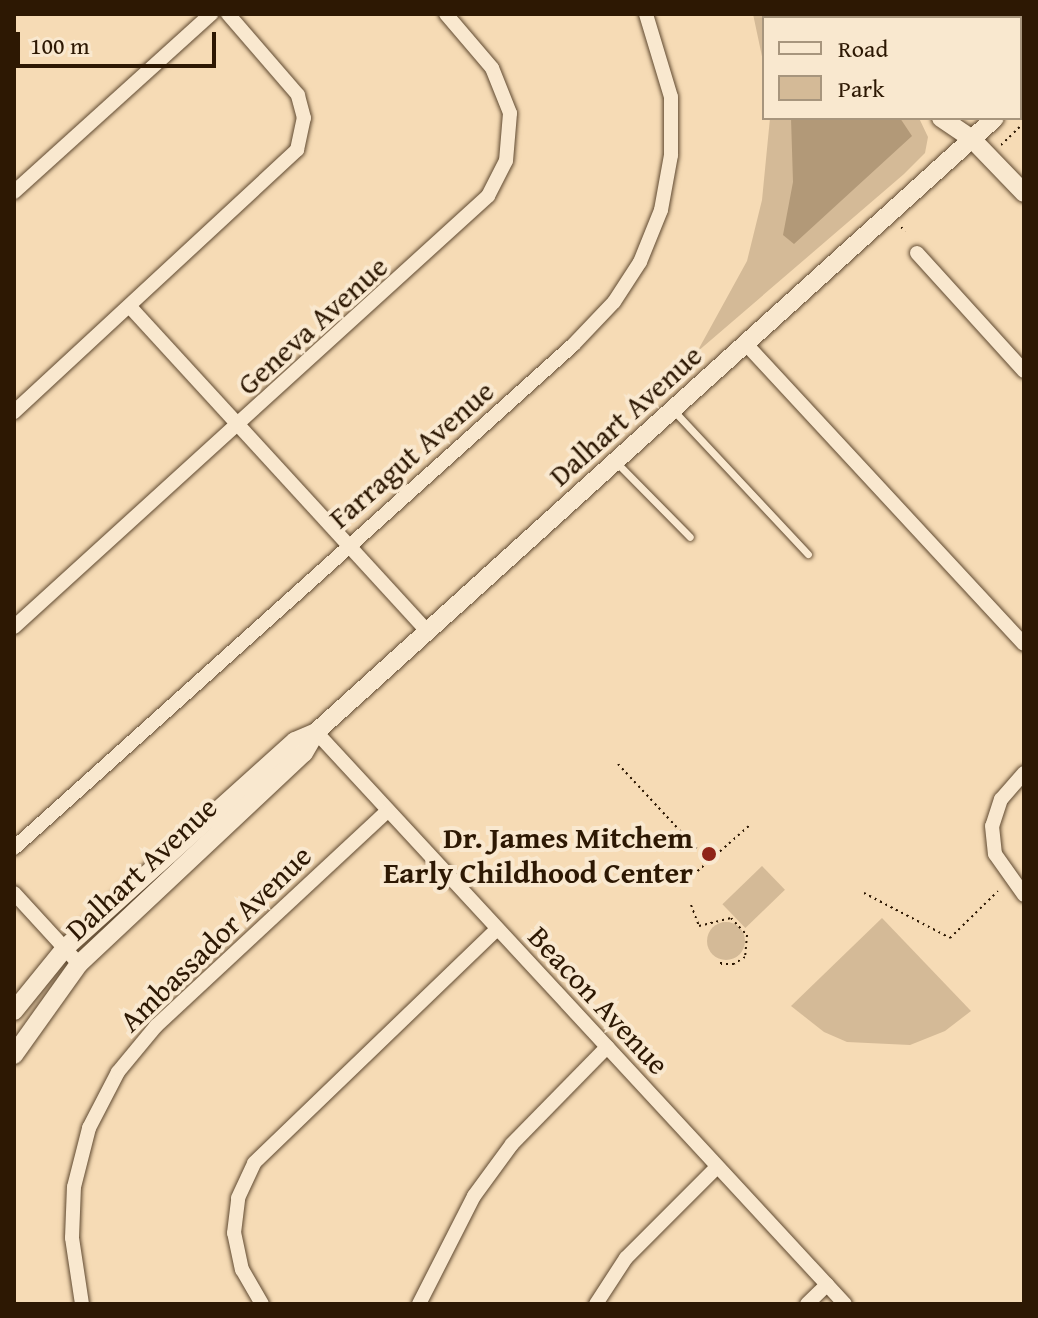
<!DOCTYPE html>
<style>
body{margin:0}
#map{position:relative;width:1038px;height:1318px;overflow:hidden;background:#f6dbb5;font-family:"Gentium Book Plus",serif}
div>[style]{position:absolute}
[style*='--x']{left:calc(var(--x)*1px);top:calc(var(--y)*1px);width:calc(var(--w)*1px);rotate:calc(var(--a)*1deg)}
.green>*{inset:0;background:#d4ba97;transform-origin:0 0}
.round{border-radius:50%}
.water>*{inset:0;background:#b29978}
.path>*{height:2px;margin-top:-1px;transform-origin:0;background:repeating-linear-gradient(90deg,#2d1803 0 2px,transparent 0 6px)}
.roads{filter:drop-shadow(0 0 2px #5f4930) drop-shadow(0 0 2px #5f4930)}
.lane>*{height:7px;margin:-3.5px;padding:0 3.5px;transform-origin:3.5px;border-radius:3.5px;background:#f9e8cf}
.street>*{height:14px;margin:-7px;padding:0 7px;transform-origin:7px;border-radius:7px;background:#f9e8cf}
.secondary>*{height:18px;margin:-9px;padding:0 9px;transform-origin:9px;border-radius:9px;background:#f9e8cf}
.dots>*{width:22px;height:22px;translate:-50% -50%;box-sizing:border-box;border:4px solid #f9e8cf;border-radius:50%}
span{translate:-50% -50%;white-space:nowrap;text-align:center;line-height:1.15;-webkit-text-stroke:8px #f9e8cf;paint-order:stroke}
.street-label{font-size:30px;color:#2d1803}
.poi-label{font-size:30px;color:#2d1803;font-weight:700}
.right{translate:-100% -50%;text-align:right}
.frame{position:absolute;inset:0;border:16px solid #2d1803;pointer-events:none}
.legend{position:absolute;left:762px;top:16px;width:260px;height:104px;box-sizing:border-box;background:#f9e8cf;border:2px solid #a7957d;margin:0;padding:10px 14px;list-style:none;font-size:24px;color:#2d1803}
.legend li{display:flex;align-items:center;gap:16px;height:40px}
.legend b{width:40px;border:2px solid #a7957d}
.scale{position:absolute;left:16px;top:32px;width:200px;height:36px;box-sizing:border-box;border:4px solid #2d1803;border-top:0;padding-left:10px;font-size:24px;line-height:28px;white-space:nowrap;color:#2d1803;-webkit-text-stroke:6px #f9e8cf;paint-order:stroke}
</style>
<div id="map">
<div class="green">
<i style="clip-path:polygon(753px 14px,822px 14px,825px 18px,764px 18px,764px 66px)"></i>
<i style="clip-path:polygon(770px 118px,919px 118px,928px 137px,925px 153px,904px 174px,697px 352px,747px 261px,762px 200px)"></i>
<i style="left:762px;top:866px;width:33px;height:55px;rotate:46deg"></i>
<i style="clip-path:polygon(882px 918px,971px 1011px,945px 1031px,910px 1045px,847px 1042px,824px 1032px,791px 1006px)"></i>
<i class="round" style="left:707px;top:922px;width:38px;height:38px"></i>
</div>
<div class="water">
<i style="clip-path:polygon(791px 118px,900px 118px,912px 136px,794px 244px,783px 235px,793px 182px)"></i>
</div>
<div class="path">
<i style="--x:1001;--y:145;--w:32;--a:-44"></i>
<i style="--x:901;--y:227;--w:6;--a:45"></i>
<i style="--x:618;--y:764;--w:132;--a:47.1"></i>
<i style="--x:693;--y:875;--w:77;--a:-41.3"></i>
<i style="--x:864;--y:893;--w:97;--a:27.6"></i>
<i style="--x:950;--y:938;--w:67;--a:-44.4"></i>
<i style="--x:691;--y:905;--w:22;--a:69"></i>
<i style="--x:699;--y:926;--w:33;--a:-14"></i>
<i style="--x:731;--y:918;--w:23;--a:47"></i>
<i style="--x:747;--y:935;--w:22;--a:95"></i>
<i style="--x:745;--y:957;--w:13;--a:148"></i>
<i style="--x:734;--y:964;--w:13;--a:180"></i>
<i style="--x:721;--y:964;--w:5;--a:-90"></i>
</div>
<div class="roads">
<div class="lane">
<i style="--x:917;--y:14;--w:6;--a:45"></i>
<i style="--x:1014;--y:18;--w:6;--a:-39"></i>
<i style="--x:674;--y:411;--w:196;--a:46.9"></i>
<i style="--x:616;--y:462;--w:105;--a:45.4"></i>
</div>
<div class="street">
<i style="--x:14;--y:192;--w:266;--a:-42.1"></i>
<i style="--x:917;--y:253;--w:159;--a:47.8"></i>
<i style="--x:131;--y:308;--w:438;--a:47.5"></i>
<i style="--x:745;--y:343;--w:410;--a:47.2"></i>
<i style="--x:14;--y:412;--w:386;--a:-42.8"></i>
<i style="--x:297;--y:150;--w:33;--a:-78"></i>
<i style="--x:304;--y:118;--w:24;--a:-105"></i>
<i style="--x:298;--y:95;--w:107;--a:-130.8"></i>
<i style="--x:14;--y:627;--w:641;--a:-42.28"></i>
<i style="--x:488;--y:196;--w:39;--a:-63"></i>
<i style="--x:506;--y:161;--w:48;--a:-85.2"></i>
<i style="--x:510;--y:113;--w:48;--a:-111.8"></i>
<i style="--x:492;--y:68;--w:71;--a:-130.4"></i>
<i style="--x:316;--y:732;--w:779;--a:47.24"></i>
<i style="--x:1024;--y:773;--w:35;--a:131"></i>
<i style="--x:1001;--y:799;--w:28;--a:108"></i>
<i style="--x:992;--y:826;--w:28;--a:84"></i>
<i style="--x:995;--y:854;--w:50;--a:54.7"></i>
<i style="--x:14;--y:848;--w:752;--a:-41.98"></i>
<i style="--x:573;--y:345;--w:59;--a:-46.4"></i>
<i style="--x:614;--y:302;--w:48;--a:-57"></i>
<i style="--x:640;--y:262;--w:56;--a:-68"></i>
<i style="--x:661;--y:210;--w:56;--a:-79.7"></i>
<i style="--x:671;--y:155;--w:58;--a:-90"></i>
<i style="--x:671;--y:97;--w:87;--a:-106.8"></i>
<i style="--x:14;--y:893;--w:96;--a:47.5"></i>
<i style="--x:82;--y:1304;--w:67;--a:-98.6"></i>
<i style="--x:72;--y:1238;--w:51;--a:-87.8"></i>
<i style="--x:74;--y:1187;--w:61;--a:-75.7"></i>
<i style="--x:89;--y:1128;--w:63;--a:-62.6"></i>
<i style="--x:118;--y:1072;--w:60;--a:-50.4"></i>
<i style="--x:156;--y:1026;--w:316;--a:-42.9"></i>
<i style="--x:262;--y:1304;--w:39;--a:-120"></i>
<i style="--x:242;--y:1270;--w:38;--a:-102"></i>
<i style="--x:234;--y:1233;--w:35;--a:-83"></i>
<i style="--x:238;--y:1198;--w:38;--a:-65"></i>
<i style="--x:254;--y:1163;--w:337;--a:-43.9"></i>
<i style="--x:419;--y:1304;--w:121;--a:-63"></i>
<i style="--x:474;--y:1196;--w:64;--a:-53.8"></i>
<i style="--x:512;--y:1144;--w:136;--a:-45.6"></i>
<i style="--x:596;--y:1304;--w:55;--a:-56.9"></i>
<i style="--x:626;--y:1258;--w:129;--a:-45"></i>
<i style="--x:807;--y:1304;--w:28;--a:-44"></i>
</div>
<div class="secondary">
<i style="--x:842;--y:14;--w:6;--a:45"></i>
<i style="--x:867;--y:14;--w:6;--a:45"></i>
<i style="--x:1020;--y:95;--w:5;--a:-37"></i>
<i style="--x:941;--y:118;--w:37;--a:34"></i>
<i style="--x:972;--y:139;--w:75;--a:46.1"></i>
<i style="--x:14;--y:1011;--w:81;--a:-51"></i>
<i style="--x:65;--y:948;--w:309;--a:-42"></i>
<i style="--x:295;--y:741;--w:23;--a:-23"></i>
<i style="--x:316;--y:732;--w:915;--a:-42.12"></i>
<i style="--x:14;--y:1055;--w:112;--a:-54.5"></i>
<i style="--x:79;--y:964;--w:308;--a:-43.2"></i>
<i style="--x:304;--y:753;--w:24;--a:-60"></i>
</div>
</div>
<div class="dots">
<i style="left:709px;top:854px;background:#8f2418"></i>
</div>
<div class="street-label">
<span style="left:312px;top:325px;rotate:-42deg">Geneva Avenue</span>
<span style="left:625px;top:415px;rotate:-42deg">Dalhart Avenue</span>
<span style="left:411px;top:454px;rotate:-41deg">Farragut Avenue</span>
<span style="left:141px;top:868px;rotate:-43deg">Dalhart Avenue</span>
<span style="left:215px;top:938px;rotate:-44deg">Ambassador Avenue</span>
<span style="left:599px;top:1000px;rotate:47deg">Beacon Avenue</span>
</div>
<div class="poi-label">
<span class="right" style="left:693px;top:854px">Dr. James Mitchem<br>Early Childhood Center</span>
</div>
<div class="frame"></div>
<ul class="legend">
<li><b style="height:10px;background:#f9e8cf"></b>Road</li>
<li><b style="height:22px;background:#d4ba97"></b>Park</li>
</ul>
<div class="scale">100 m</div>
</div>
